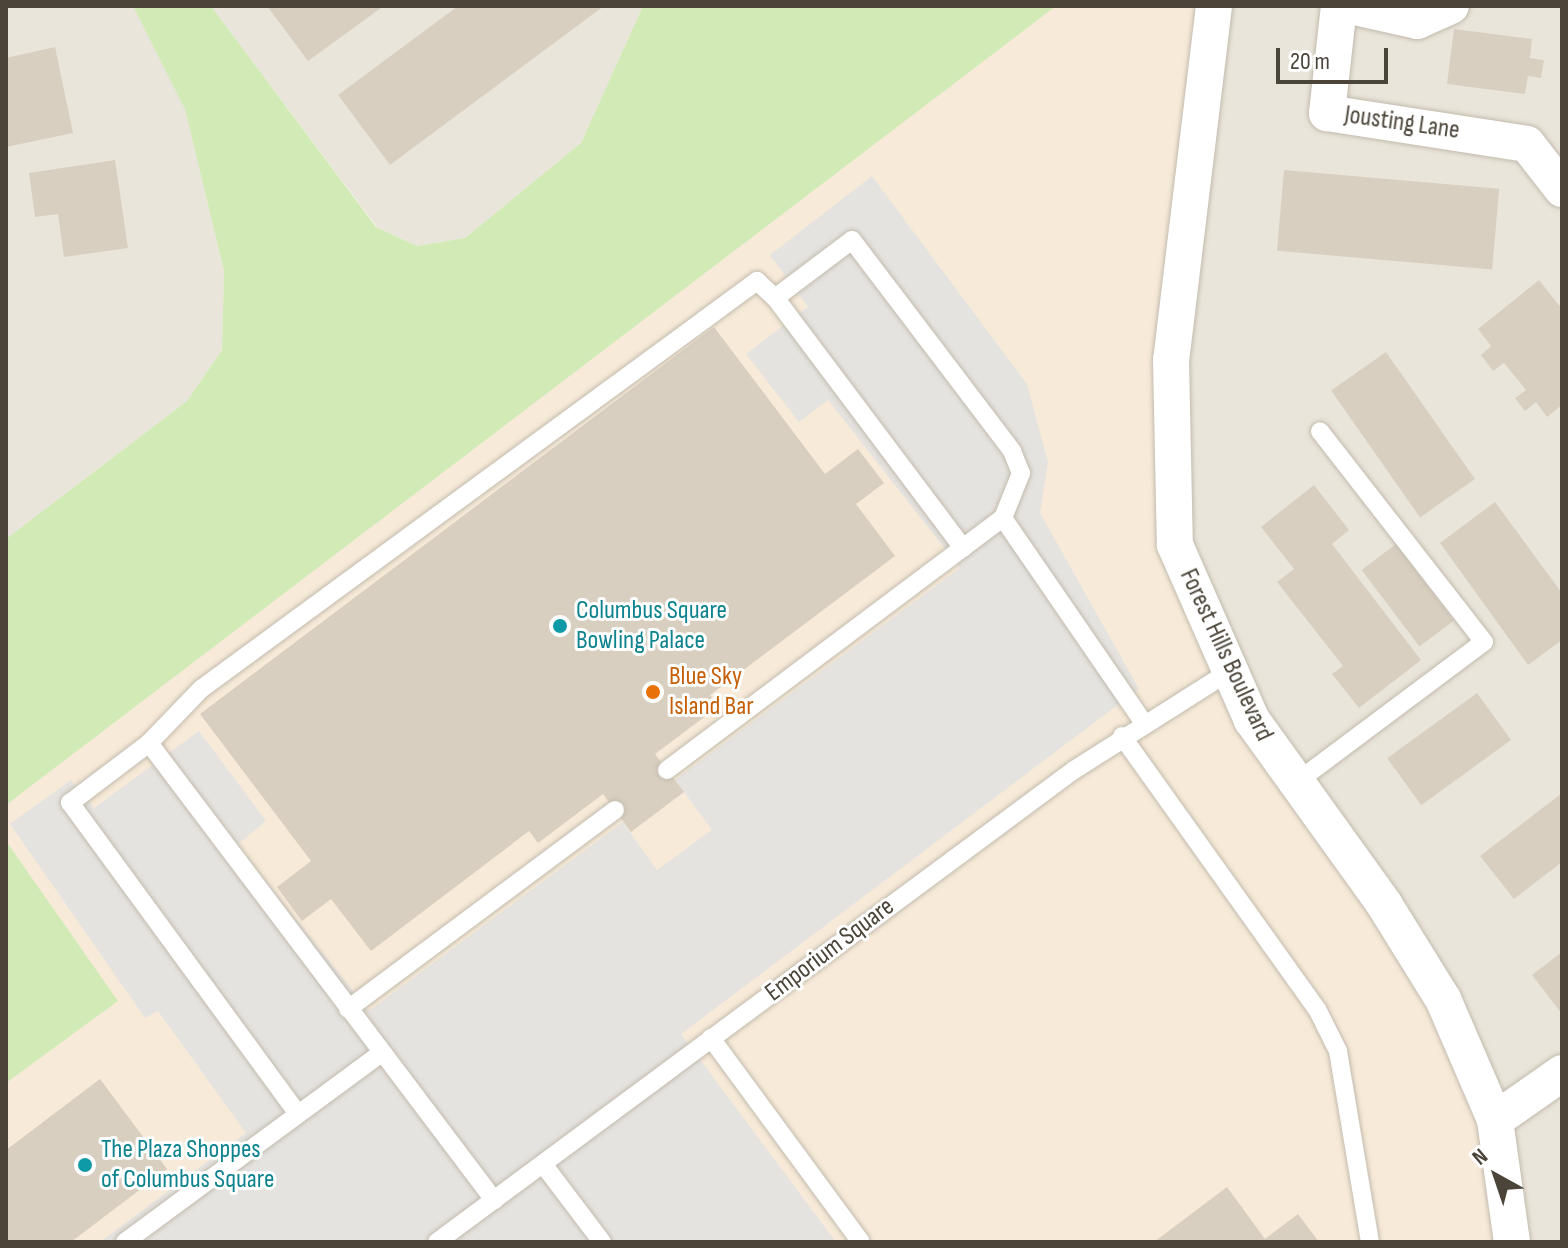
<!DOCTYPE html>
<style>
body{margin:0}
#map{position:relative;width:1568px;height:1248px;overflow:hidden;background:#f6f3ec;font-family:"Sofia Sans Condensed",sans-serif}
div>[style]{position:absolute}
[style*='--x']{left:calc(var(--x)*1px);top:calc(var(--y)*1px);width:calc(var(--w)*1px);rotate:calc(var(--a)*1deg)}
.residential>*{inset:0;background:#eae5da}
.commercial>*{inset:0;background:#f7ead8}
.green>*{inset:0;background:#d2eab5}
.parking>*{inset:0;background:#e5e3e0}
.building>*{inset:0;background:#d8cfc1;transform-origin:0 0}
.roads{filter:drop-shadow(0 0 2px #c2bbae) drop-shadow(0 0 2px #c2bbae)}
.service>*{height:18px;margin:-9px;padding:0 9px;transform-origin:9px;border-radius:9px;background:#fff}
.minor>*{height:36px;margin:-18px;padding:0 18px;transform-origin:18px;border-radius:18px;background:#fff}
.dots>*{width:22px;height:22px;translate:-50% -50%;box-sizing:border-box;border:4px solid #fff;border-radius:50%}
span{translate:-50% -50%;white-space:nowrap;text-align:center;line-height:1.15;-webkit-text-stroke:6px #fff;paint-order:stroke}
.street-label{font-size:26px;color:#4b4439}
.culture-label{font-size:26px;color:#0d838f}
.left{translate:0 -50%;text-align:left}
.food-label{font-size:26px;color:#c56008}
.frame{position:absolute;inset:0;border:8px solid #4b4439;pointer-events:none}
.north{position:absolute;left:1456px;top:1136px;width:80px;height:80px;-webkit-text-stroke:6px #fff;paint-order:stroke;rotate:320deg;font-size:22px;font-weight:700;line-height:32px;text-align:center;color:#4b4439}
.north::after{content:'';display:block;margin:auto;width:28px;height:36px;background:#4b4439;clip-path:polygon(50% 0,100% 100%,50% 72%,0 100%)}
.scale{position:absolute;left:1276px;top:48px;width:112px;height:36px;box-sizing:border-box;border:4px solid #4b4439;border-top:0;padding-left:10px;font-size:24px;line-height:28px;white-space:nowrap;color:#4b4439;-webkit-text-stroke:6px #fff;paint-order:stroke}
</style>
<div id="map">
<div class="residential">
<i style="clip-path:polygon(6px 6px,133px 6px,185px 108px,224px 271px,222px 350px,187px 401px,6px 539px)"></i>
<i style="clip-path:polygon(211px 6px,643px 6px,581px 143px,465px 238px,417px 246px,377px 227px)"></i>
<i style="clip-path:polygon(1210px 6px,1562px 6px,1562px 1242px,1514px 1242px,1211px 649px,1161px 416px)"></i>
</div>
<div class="commercial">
<i style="clip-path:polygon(1056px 6px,1210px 6px,1161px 416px,1211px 649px,1449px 1015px,1514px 1242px,6px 1242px,6px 1083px,118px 1001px,6px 841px,6px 805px)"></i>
</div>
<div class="green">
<i style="clip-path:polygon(133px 6px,211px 6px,376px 227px,417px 246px,465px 238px,581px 143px,643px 6px,1056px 6px,6px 805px,6px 539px,187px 401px,222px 350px,224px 271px,185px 109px)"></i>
<i style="clip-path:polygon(6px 841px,118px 1001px,6px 1083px)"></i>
</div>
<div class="parking">
<i style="clip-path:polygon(872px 176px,1027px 384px,1048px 462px,1040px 513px,1139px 689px,681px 1034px,836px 1242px,100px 1242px,246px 1133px,158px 1011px,145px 1018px,10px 824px,71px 780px,94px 808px,199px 731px,266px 821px,237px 845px,369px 1011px,623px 822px,657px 870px,712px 830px,675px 780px,960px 568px,828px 400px,799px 422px,746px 354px,808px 307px,770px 255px)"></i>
</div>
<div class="building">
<i style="clip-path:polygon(267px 6px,379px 6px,381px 8px,308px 61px)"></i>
<i style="clip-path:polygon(458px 6px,604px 6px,390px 165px,338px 95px)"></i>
<i style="clip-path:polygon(1454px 29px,1532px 39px,1530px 58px,1544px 60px,1541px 78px,1528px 76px,1525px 94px,1447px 84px)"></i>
<i style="clip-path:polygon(55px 47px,73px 133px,6px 147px,6px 58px)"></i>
<i style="clip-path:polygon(115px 160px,128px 248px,64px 257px,58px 214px,35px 217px,29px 173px)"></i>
<i style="left:1284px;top:170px;width:216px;height:81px;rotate:5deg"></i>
<i style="clip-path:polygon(1539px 280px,1562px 309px,1562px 405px,1547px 417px,1536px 402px,1525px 411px,1515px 398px,1526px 390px,1504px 363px,1493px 371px,1481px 355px,1491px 346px,1478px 329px)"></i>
<i style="clip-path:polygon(714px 327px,825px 474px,858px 449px,884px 483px,856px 504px,895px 556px,710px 695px,719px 706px,655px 754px,684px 792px,631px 832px,603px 794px,538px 843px,529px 831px,371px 951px,331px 899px,302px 921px,277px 887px,311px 861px,200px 714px)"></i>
<i style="left:1386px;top:352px;width:155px;height:67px;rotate:55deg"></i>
<i style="clip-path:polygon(1314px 485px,1349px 530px,1332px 544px,1421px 660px,1359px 708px,1332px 674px,1343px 666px,1277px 582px,1294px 569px,1261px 527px)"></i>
<i style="clip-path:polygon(1495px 502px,1562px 593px,1562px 640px,1528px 665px,1440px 543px)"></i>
<i style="left:1396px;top:544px;width:96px;height:43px;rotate:53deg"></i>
<i style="left:1477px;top:693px;width:58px;height:111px;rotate:54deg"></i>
<i style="clip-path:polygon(1562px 793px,1562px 862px,1514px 899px,1480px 856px)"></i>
<i style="clip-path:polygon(1562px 952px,1562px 1014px,1532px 975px)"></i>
<i style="clip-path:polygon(100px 1079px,167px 1169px,71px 1242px,6px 1242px,6px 1150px)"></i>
<i style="clip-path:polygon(1227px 1187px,1265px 1239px,1298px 1214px,1319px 1242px,1154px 1242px)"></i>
</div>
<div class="roads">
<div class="service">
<i style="--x:963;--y:548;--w:313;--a:-126.9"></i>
<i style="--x:775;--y:298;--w:96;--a:-37"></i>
<i style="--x:852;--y:240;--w:265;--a:52.8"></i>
<i style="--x:1012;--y:451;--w:24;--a:68"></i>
<i style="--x:1021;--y:473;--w:48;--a:111.8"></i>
<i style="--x:1003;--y:518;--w:247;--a:55.5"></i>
<i style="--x:1122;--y:736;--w:335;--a:54.5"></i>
<i style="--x:1317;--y:1009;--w:47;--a:63.4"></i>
<i style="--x:1338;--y:1051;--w:194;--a:80.5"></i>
<i style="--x:149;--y:743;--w:75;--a:-46.1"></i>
<i style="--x:201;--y:689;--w:690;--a:-36.27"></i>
<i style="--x:757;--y:281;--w:25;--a:43"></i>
<i style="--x:667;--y:770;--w:420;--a:-36.9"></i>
<i style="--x:1294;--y:784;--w:237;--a:-36.8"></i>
<i style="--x:1484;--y:642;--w:267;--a:-127.9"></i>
<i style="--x:348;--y:1009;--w:333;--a:-36.7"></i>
<i style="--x:711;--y:1038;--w:253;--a:53.7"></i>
<i style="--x:298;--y:1114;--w:386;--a:-126.2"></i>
<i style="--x:70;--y:803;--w:99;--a:-37.2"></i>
<i style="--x:149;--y:743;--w:573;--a:52.95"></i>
<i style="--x:543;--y:1164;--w:98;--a:52.9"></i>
<i style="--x:125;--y:1242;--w:318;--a:-36.4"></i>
<i style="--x:437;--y:1242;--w:793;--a:-36.54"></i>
<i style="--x:1074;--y:770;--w:185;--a:-32.4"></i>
</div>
<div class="minor">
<i style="--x:1214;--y:6;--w:357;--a:96.9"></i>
<i style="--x:1171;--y:360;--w:185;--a:88.8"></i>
<i style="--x:1175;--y:545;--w:191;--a:66.3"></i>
<i style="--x:1252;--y:720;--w:226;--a:54.3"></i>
<i style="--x:1384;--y:904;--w:112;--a:58.2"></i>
<i style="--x:1443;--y:999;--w:132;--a:66.7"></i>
<i style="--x:1495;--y:1120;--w:123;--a:82.1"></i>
<i style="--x:1339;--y:6;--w:108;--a:96.4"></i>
<i style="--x:1327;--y:113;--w:202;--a:8.8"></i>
<i style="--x:1527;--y:144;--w:57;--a:52.1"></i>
<i style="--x:1350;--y:6;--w:69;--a:12.6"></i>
<i style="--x:1417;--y:21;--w:37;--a:-24"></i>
<i style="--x:1495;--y:1120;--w:82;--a:-35"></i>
</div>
</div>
<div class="dots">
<i style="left:560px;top:626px;background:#0f9aa8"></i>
<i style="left:653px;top:692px;background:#e8710a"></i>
<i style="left:85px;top:1165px;background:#0f9aa8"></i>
</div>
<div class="street-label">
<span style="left:1402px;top:123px;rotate:8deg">Jousting Lane</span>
<span style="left:1226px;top:655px;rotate:65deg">Forest Hills Boulevard</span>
<span style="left:830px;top:950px;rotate:-37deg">Emporium Square</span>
</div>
<div class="culture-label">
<span class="left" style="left:576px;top:626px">Columbus Square<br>Bowling Palace</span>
<span class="left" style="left:101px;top:1165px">The Plaza Shoppes<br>of Columbus Square</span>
</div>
<div class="food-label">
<span class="left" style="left:669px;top:692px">Blue Sky<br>Island Bar</span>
</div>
<div class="frame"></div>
<div class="north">N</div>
<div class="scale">20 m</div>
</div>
